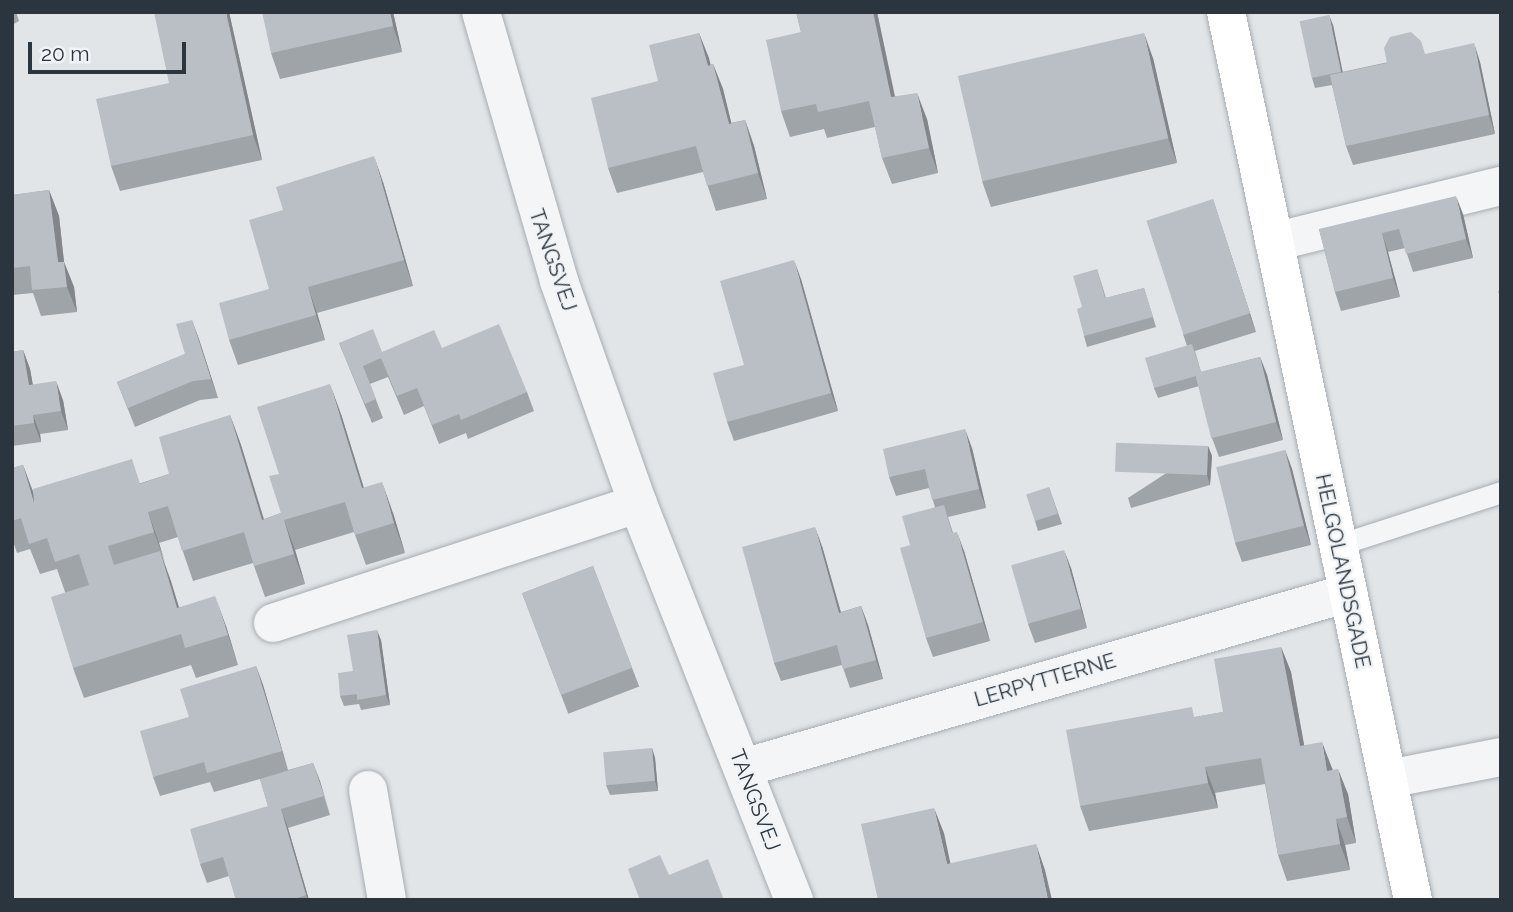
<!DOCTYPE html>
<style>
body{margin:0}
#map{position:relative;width:1513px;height:912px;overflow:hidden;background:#e1e5e8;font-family:Raleway,sans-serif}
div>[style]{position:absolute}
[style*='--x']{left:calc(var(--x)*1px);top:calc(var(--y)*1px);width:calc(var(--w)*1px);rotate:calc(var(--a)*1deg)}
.roads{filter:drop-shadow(0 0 2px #a7adb2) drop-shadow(0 0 2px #a7adb2)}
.lane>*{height:21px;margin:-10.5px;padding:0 10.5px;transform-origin:10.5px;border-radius:10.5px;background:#f4f5f7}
.street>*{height:38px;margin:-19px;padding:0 19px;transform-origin:19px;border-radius:19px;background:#f4f5f7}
.secondary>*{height:38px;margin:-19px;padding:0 19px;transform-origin:19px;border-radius:19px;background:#fff}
.wall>*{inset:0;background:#9fa4a9;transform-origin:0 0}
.shaded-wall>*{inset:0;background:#82868a}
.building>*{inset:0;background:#b9bfc5;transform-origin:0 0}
span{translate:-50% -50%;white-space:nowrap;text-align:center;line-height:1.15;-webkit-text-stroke:5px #f1f4f6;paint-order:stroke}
.street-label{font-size:21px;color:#2b353e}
.frame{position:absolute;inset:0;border:14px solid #2b353e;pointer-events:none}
.scale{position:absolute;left:28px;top:42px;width:158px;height:32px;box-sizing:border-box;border:4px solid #2b353e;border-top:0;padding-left:9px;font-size:21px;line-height:24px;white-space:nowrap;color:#2b353e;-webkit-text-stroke:5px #f1f4f6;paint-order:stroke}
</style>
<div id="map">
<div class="roads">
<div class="lane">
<i style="--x:1338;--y:545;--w:171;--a:-18"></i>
</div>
<div class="street">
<i style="--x:481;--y:12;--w:280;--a:73.8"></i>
<i style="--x:559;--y:281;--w:237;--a:70.5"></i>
<i style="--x:638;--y:504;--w:426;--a:68.5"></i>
<i style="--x:1274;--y:242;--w:234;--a:-13.9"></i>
<i style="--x:273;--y:623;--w:384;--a:-18.1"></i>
<i style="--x:743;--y:768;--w:630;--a:-16.13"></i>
<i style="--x:1388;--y:779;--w:115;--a:-11"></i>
<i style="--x:368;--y:790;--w:112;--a:80.2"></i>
</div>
<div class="secondary">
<i style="--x:1226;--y:12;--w:907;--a:78.11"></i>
</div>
</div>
<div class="wall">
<i style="clip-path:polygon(12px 12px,16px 12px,19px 21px,12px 25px)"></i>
<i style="clip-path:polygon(229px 12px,262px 160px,120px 191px,111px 166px)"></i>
<i style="clip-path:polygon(393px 12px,402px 52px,280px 79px,271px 53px)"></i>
<i style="clip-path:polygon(796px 12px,877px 12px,895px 96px,927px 119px,938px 173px,892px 184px,882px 158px,875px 127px,827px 138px,824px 129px,790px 137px,781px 111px,801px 32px)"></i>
<i style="clip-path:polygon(1333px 25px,1342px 72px,1426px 54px,1480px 62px,1495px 134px,1353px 165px,1346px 146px,1332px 85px,1315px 88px,1312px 78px)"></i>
<i style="clip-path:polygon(699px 33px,710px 65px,713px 64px,723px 89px,731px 123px,745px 120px,754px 146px,767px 199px,716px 211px,703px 172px,617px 193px,608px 168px,658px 81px)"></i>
<i style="clip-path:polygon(1153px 58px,1177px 163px,991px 207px,982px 181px)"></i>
<i style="clip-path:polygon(383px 182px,413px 286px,317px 313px,325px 340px,238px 365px,229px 340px,269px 289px)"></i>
<i style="clip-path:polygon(49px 190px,59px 216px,64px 262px,74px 287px,77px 312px,41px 316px,33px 293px,12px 295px,12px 195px)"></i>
<i style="clip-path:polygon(1213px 199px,1256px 332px,1195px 351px,1201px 372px,1260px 357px,1267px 375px,1283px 440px,1219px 457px,1212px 438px,1199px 386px,1158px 398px,1154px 388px,1187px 346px,1183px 334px)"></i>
<i style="clip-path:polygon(1463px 214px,1473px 258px,1413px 272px,1405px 248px,1388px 252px,1400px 297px,1341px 311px,1335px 292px,1319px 229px)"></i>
<i style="clip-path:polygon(1097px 269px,1106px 298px,1144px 288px,1156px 327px,1087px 347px,1084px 336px,1082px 307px)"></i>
<i style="clip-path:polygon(801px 279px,838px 411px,734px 441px,727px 422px,744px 365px)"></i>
<i style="clip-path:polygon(192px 320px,218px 398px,200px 400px,135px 427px,117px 382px,185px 354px)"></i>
<i style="clip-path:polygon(339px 343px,382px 352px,442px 348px,527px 392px,534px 411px,468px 439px,466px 433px,439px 444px,424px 406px,404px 415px,388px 377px,370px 384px,383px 418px,372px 423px)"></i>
<i style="clip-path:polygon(23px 350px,30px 369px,33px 385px,63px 400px,68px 430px,40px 434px,41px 442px,12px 446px,12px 352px)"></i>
<i style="clip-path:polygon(341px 414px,364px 488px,393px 513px,405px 553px,366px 565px,354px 532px,295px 550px,305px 584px,265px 597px,253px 563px,193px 581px,178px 537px,159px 543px,164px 562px,179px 607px,226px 626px,238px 665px,196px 678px,191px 665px,84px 698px,73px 668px,65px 592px,57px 569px,40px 574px,30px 549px,17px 553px,12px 538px,12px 468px,23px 465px,34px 494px,141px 483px,169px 474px,230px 415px,241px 445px,264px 519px,281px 513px,279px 474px)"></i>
<i style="clip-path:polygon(1208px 446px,1212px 456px,1210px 485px,1131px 508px,1128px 498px)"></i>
<i style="clip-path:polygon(972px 448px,986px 508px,948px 517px,953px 533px,964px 551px,990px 641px,933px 657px,926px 638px,910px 545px,935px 507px,929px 488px,896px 496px,889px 477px)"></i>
<i style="clip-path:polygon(1285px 450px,1292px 469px,1311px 545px,1242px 562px,1235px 543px)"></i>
<i style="clip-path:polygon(1049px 487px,1062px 524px,1038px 531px,1035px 521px)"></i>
<i style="clip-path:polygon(822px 546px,841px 612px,861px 606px,868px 625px,883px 679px,850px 688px,842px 665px,781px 681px,774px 663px)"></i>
<i style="left:593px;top:566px;width:129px;height:76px;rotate:69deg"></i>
<i style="clip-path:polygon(1071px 568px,1087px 628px,1035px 643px,1028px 624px)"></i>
<i style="clip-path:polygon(381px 640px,390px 705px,361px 710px,359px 704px,344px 706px,340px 696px,353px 671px)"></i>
<i style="clip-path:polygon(1281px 647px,1291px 672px,1304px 746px,1332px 768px,1348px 794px,1356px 843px,1345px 845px,1350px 870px,1287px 881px,1278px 855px,1265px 784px,1215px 793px,1218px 808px,1089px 831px,1080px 806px,1195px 717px,1223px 712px)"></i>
<i style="clip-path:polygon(256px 666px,263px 685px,288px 770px,313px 763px,330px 815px,288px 828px,309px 900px,236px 900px,229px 876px,207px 883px,200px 864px,268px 806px,260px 779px,214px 792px,210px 782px,160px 796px,153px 777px,189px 717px)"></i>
<i style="clip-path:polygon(652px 748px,655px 758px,658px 791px,610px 795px,606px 785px)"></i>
</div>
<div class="shaded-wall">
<i style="clip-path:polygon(226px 12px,229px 12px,262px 160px,253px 135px)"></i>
<i style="clip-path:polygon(390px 12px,393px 12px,402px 52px,393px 26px)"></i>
<i style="clip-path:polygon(873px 12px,877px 12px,900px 122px,891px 97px)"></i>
<i style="clip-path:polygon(1329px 15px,1333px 25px,1345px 83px,1341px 72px)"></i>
<i style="clip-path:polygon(699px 33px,709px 58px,717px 91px,708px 66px)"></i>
<i style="clip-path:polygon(1144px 33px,1153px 58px,1177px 163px,1168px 138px)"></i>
<i style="clip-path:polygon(1474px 43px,1480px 62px,1495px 134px,1489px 115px)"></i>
<i style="clip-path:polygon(713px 64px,723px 89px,738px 150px,729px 124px)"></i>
<i style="clip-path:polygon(917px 93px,927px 119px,938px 173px,929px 148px)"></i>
<i style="clip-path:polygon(745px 120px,754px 146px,767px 199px,758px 173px)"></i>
<i style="clip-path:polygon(374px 156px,383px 182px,413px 286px,404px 260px)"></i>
<i style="clip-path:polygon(49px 190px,59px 216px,64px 262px,74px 287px,77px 312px,67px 287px,66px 273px,67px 288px,58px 262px)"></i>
<i style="clip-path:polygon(1456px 196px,1463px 214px,1473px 258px,1466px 239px)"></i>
<i style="clip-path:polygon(1213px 199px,1219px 218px,1256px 332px,1249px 313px)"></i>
<i style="clip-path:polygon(1382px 233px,1388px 252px,1400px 297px,1393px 278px)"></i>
<i style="clip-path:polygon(794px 260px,801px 279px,838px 411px,831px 393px)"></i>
<i style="clip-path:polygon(308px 287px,317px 313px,325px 340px,316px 315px)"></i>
<i style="clip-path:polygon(192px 320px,199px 339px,218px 398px,211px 379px)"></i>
<i style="clip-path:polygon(23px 350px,30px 369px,36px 404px,29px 385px)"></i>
<i style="clip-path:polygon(1260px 357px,1267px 375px,1283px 440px,1276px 422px)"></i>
<i style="clip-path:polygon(56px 381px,63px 400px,68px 430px,61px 411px)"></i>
<i style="clip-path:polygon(330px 384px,341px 414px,373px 518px,362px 488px)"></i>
<i style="clip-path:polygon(33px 415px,40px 434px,41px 442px,34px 423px)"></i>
<i style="clip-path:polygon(230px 415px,241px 445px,273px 550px,262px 520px)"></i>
<i style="clip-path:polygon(965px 429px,972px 448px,986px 508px,979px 489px)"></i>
<i style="clip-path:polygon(1208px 446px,1212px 456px,1210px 485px,1207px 475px)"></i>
<i style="clip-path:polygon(1285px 450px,1292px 469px,1311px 545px,1304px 526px)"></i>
<i style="clip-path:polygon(23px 465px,34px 495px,34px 503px)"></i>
<i style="clip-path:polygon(382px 482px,393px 513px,405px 553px,394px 523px)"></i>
<i style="clip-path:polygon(148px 512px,159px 543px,165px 562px,154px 532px)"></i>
<i style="clip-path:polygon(284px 520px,295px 550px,305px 584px,294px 554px)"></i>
<i style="clip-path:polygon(815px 527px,822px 546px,846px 631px,839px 613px)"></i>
<i style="clip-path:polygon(957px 532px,964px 551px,990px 641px,983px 622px)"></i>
<i style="clip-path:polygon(1064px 550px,1071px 568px,1087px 628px,1081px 609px)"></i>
<i style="clip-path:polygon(160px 551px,171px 581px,188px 638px,177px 608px)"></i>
<i style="clip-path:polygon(215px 596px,226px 626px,238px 665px)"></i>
<i style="clip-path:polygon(861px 606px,868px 625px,883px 679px,876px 660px)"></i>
<i style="clip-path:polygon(377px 630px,381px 640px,390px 705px,386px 695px)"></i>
<i style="clip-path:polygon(1281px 647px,1291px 672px,1309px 772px,1300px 746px)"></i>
<i style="clip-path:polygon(256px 666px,263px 685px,288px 770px,282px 751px)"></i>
<i style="clip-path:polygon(1322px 742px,1332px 768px,1336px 796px,1327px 771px)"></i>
<i style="clip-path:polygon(652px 748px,655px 758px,658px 791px,655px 781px)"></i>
<i style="clip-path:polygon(313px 763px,320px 781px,330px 815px,324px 796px)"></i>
<i style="clip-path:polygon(1205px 767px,1215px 793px,1218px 808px,1208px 783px)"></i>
<i style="clip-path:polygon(1338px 769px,1348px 794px,1356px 843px,1347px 817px)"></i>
<i style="clip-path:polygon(934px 808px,944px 833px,956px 890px,947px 864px)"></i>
<i style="clip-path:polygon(281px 809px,288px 828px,309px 900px,308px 900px,306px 895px)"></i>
<i style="clip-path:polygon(1336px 819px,1345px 845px,1350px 870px,1340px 844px)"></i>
<i style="clip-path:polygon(1036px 844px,1045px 870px,1052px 900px,1048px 900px)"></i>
</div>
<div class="building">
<i style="clip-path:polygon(154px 12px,226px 12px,253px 135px,111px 166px,96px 99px,169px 83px)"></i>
<i style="clip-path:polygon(262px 12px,390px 12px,393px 26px,271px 53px)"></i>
<i style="clip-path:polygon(796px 12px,873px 12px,891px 97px,917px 93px,929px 148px,882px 158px,869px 101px,818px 112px,816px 104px,781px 111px,766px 40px,801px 32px)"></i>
<i style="left:1329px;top:15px;width:58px;height:30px;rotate:78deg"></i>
<i style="clip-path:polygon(1411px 32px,1421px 41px,1425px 54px,1474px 43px,1489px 115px,1346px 146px,1330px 75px,1387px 63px,1384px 48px,1390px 37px)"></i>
<i style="clip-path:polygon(699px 33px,708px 66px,713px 64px,729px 124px,745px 120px,758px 173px,707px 186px,696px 146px,608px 168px,591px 98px,658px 81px,649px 45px)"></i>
<i style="left:1144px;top:33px;width:108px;height:191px;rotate:77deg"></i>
<i style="clip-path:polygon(374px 156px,404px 260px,308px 287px,316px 315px,229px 340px,219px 303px,269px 289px,249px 220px,283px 210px,276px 187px)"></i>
<i style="clip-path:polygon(49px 190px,58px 262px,64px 262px,67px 287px,32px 290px,30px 266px,12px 268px,12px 195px)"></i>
<i style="clip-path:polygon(1456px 196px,1466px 239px,1406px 254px,1399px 229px,1382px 233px,1393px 278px,1335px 292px,1319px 229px)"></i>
<i style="left:1213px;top:199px;width:120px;height:70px;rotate:72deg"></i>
<i style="clip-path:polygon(794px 260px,831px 393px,727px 422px,713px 373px,744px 365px,720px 281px)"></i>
<i style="clip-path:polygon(1097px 269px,1105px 298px,1144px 288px,1153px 317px,1084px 336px,1077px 309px,1082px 307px,1073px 276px)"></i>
<i style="clip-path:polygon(1498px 291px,1501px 291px,1501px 303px)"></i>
<i style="clip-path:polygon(192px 320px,211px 379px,193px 381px,128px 408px,117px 382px,185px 354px,176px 324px)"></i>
<i style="clip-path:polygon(499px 324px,527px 392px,461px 420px,459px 414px,432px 425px,417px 388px,397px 396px,381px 358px,363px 366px,376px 399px,365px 404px,339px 343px,373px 329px,382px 352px,434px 330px,442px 348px)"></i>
<i style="clip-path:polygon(1192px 344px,1201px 372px,1195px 374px,1196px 376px,1154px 388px,1145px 358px)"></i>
<i style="clip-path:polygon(23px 350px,29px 385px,56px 381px,61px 411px,33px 415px,34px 423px,12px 426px,12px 352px)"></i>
<i style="left:1260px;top:357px;width:67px;height:67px;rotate:76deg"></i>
<i style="clip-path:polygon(330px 384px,362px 488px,382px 482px,394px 523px,355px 535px,345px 502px,284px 520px,294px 554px,254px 566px,244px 532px,182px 551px,168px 506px,148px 512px,154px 532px,108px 546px,114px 565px,160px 551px,177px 608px,215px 596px,228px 635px,185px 648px,181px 634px,73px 668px,51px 597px,89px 585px,79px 554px,55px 562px,47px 538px,29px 544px,21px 518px,12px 521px,12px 468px,23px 465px,34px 503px,33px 489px,132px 459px,140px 484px,169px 474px,159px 437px,230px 415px,262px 520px,281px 513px,269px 476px,279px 474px,257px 407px)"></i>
<i style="clip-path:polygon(965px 429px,979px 489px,932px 500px,925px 469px,889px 477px,883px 449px)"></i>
<i style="left:1208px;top:446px;width:29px;height:92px;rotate:92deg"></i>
<i style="left:1285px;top:450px;width:78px;height:71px;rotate:76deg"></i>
<i style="left:1049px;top:487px;width:28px;height:24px;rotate:72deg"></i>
<i style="clip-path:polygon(944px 505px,952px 533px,957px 532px,983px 622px,926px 638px,900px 548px,910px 545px,902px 516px)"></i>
<i style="clip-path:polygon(815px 527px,839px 613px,861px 606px,876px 660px,843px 669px,837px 645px,774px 663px,742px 547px)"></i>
<i style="left:1064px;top:550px;width:61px;height:55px;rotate:74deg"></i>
<i style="left:593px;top:566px;width:109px;height:76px;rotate:69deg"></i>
<i style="clip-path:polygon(377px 630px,386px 695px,357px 700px,357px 694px,340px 696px,338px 673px,353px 671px,347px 635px)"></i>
<i style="clip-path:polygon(1281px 647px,1300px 746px,1322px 742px,1327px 771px,1338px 769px,1347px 817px,1336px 819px,1340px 844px,1278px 855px,1261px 758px,1205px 767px,1208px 783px,1080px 806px,1066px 730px,1192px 707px,1194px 717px,1223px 712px,1214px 659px)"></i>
<i style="clip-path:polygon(256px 666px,282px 751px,207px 773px,204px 762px,153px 777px,140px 731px,189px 717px,180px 689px)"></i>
<i style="left:652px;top:748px;width:33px;height:49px;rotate:85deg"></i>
<i style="clip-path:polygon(313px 763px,324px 796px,281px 809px,306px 895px,291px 900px,236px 900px,223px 857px,200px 864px,190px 829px,268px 806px,260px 779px)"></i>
<i style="clip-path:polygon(934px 808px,947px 864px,1036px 844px,1048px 900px,878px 900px,861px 824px)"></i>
<i style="clip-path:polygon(660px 855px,669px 875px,708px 859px,724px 900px,640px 900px,628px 869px)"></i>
</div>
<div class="street-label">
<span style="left:553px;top:260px;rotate:71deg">TANGSVEJ</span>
<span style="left:1343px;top:571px;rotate:78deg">HELGOLANDSGADE</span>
<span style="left:1045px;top:680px;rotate:-16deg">LERPYTTERNE</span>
<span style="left:755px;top:800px;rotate:69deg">TANGSVEJ</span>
</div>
<div class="frame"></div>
<div class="scale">20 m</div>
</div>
